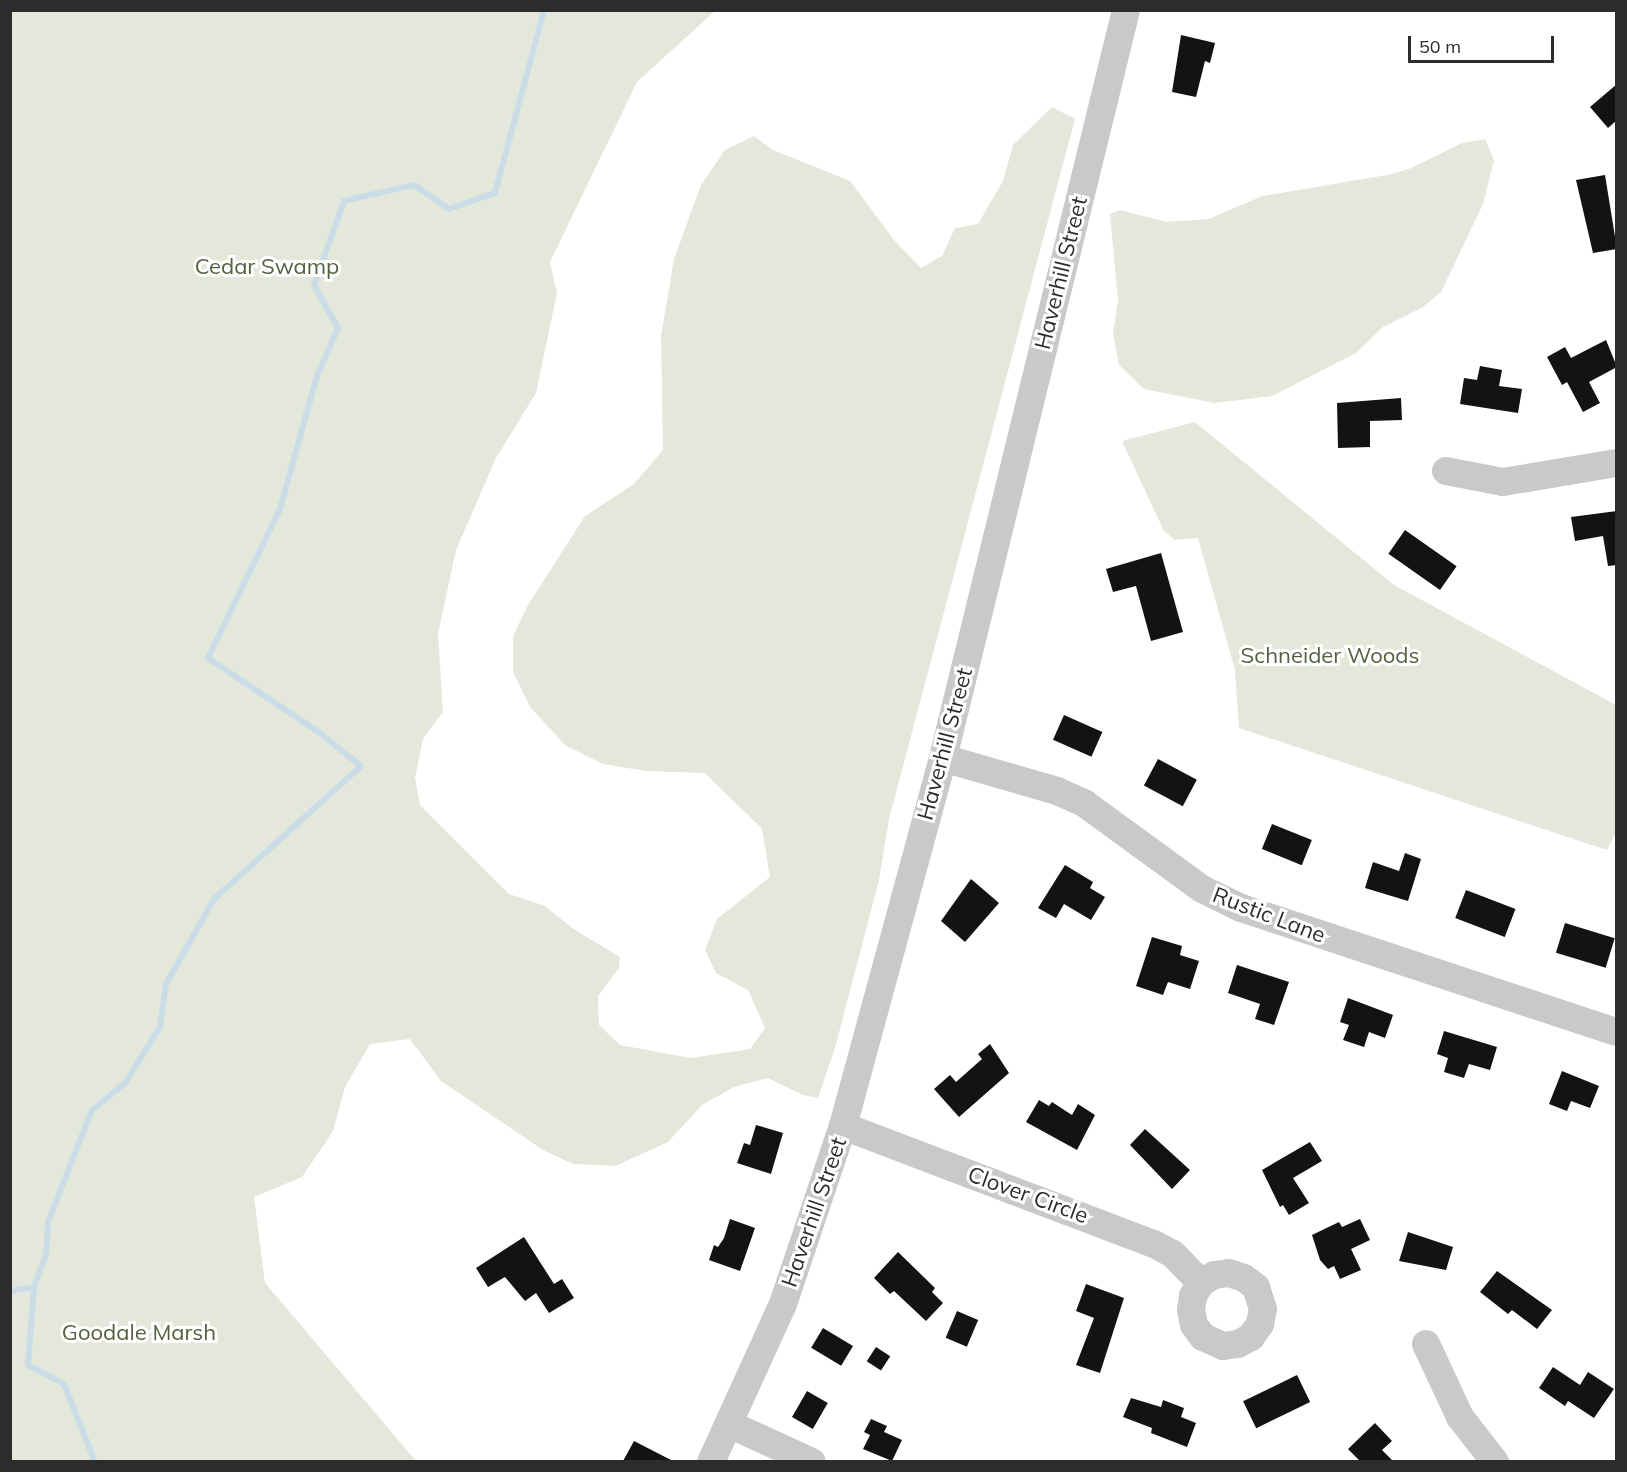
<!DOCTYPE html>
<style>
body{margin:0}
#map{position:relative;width:1627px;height:1472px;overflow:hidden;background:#fff;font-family:Mulish,sans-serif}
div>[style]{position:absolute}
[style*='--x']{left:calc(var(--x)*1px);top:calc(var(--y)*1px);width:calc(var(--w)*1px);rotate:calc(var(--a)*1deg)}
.green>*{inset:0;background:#e3e8db}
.stream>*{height:6px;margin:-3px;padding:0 3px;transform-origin:3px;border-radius:3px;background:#cadde6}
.building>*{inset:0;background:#131313;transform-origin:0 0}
.minor>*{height:28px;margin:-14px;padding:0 14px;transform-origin:14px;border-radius:14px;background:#c9c9c9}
span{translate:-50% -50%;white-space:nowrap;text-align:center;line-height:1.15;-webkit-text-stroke:6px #fff;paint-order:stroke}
.park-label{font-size:22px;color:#536240}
.street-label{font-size:22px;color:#2c2c2c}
.frame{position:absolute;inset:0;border:12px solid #2c2c2c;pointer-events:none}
.scale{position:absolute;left:1408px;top:36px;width:146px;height:27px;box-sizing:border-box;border:3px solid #2c2c2c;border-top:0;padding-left:8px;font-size:18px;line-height:21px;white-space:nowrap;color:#2c2c2c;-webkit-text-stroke:4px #fff;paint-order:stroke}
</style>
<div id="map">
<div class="green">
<i style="clip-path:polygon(10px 11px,715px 11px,637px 82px,550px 262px,557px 293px,536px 393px,496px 458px,456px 550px,438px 634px,443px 712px,423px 739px,415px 778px,420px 805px,509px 894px,545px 906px,572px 928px,620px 957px,619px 968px,598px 996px,599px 1025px,620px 1045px,691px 1058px,750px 1049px,765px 1028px,748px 990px,716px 973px,705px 950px,717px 919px,770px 877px,762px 829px,705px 773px,646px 771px,603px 764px,565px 745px,530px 707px,513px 672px,513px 636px,528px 605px,585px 516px,634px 484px,663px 450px,661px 336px,674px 259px,701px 185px,725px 150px,754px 136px,773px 150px,850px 181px,894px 240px,921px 268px,942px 256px,955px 228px,978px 224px,1003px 181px,1013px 145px,1052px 107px,1075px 119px,889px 819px,879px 880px,835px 1048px,818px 1098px,803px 1095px,768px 1078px,734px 1087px,702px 1105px,668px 1142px,615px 1166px,573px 1164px,543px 1150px,441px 1081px,410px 1039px,370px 1044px,345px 1087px,333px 1131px,302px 1177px,254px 1197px,265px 1283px,416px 1461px,11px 1461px)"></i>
<i style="clip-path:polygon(1485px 139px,1494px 160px,1483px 204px,1441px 292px,1423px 307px,1383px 327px,1356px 353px,1272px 396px,1215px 403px,1144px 389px,1119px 365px,1113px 333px,1118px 301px,1110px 214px,1120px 210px,1166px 222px,1209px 219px,1262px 196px,1387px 175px,1409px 169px,1462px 143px)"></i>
<i style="clip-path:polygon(1195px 422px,1394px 585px,1616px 705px,1616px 832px,1607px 850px,1239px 728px,1235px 670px,1198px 538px,1175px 540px,1164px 531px,1122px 441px)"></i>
</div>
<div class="stream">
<i style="--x:34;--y:1287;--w:78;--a:94.4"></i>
<i style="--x:28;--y:1365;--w:41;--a:27.8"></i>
<i style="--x:64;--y:1384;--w:84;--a:68.3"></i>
<i style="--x:10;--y:1291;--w:24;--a:-9"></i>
<i style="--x:34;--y:1287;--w:35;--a:-70"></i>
<i style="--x:46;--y:1254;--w:32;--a:-86"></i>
<i style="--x:48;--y:1222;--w:120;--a:-68.6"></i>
<i style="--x:92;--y:1110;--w:43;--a:-39.3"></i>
<i style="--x:125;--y:1083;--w:66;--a:-58"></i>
<i style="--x:160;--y:1027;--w:43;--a:-82.1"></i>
<i style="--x:166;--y:984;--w:98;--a:-60.5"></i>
<i style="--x:214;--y:899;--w:198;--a:-42.1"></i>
<i style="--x:361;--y:766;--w:56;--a:-141.5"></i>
<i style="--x:317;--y:731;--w:131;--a:-146.2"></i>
<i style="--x:208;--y:658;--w:165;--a:-64.2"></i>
<i style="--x:280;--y:509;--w:138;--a:-74.5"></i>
<i style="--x:317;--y:376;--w:52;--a:-66.4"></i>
<i style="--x:338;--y:328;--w:49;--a:-119.2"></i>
<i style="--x:314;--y:285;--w:89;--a:-70.3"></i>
<i style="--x:344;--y:201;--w:72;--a:-12.9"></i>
<i style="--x:414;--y:185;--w:42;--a:34.4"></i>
<i style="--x:449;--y:209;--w:49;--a:-19.2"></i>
<i style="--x:495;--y:193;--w:189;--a:-75"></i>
</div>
<div class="building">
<i style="clip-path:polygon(1181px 35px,1215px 43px,1210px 63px,1205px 61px,1196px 97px,1172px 92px)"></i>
<i style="clip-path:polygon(1617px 84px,1617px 120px,1608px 128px,1590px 107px)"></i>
<i style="clip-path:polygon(1605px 175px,1617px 249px,1593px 253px,1576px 180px)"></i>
<i style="clip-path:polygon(1606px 340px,1617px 367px,1589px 382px,1600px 403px,1583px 412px,1567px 382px,1562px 385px,1547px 357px,1565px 347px,1571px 358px)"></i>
<i style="clip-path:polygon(1480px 366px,1502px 370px,1499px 386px,1522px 389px,1518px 413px,1460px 404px,1464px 378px,1477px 380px)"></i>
<i style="clip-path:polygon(1401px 398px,1402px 420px,1370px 421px,1370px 447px,1338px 448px,1337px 403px)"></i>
<i style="clip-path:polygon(1617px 511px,1617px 565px,1608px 566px,1603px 536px,1575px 541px,1571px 517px)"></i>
<i style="left:1405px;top:530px;width:63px;height:29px;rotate:35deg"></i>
<i style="clip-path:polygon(1161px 553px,1183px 632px,1151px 641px,1136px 586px,1113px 592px,1106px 569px)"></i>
<i style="left:1064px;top:715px;width:42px;height:27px;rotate:24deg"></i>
<i style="left:1158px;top:759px;width:44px;height:30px;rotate:28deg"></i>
<i style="left:1272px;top:824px;width:43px;height:27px;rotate:22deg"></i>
<i style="clip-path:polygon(1405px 853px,1421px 859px,1408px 901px,1365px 888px,1373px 862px,1399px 871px)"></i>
<i style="clip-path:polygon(1065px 865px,1093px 882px,1090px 888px,1105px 897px,1091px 920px,1064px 904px,1056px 918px,1038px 908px)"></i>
<i style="clip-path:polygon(971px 879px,999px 903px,965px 942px,941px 921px)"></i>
<i style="left:1466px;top:890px;width:53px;height:30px;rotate:21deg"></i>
<i style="left:1565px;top:923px;width:52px;height:31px;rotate:17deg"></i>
<i style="clip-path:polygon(1152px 937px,1182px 946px,1180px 955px,1199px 961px,1190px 989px,1168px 982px,1163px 995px,1136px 986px)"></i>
<i style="clip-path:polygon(1237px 965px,1289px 982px,1274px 1025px,1255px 1019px,1260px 1004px,1228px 993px)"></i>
<i style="clip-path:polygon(1348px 998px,1393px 1015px,1385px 1038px,1369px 1032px,1364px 1047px,1343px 1040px,1349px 1025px,1340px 1022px)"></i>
<i style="clip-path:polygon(1444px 1031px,1497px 1047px,1490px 1070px,1469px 1064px,1464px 1078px,1444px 1072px,1448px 1058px,1437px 1054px)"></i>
<i style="clip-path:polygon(990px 1044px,1009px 1073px,959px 1117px,934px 1089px,950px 1075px,956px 1082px,982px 1059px,978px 1054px)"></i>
<i style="clip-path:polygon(1562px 1071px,1599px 1086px,1590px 1108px,1571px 1101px,1567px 1111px,1549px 1104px)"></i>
<i style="clip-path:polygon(1039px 1100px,1049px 1106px,1052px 1102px,1072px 1115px,1078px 1104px,1095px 1115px,1077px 1150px,1026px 1122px)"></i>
<i style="clip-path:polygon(756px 1125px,783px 1133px,771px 1174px,737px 1163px,744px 1143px,750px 1145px)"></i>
<i style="clip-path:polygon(1145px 1129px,1190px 1170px,1172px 1189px,1130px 1145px)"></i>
<i style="clip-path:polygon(1310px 1142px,1322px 1161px,1293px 1178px,1309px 1203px,1289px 1215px,1283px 1205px,1280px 1207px,1262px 1170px)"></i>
<i style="clip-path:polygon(730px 1219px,755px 1228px,740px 1271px,709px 1260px,714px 1245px,718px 1247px,724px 1238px)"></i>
<i style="clip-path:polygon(1360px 1219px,1370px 1240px,1351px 1249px,1361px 1270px,1340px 1279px,1334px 1266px,1328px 1269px,1320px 1260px,1312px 1235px,1339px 1222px,1342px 1227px)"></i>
<i style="clip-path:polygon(1408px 1232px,1453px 1247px,1446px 1270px,1399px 1261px)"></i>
<i style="clip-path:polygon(524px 1237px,554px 1284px,562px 1279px,574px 1298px,549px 1313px,536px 1293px,525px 1301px,505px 1277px,488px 1287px,476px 1268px)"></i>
<i style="clip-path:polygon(898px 1252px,935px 1288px,932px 1292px,943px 1303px,926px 1321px,894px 1291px,890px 1294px,874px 1278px)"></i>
<i style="clip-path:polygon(1497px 1271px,1552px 1310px,1537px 1329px,1512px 1310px,1508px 1314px,1480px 1292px)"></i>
<i style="clip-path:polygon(1086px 1284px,1124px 1298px,1100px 1373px,1076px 1365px,1094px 1318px,1076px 1311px)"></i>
<i style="left:957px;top:1311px;width:23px;height:29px;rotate:23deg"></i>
<i style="left:823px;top:1328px;width:35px;height:23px;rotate:31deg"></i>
<i style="left:876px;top:1347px;width:17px;height:17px;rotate:33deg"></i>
<i style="clip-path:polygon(1553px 1367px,1580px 1385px,1588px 1372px,1614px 1389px,1594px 1418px,1568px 1401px,1565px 1406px,1539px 1388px)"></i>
<i style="left:1297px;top:1375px;width:30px;height:60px;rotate:64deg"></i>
<i style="left:807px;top:1391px;width:24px;height:30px;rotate:30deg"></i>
<i style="clip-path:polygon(1131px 1398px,1161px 1407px,1163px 1400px,1184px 1408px,1181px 1417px,1196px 1423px,1187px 1447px,1151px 1433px,1152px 1428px,1123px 1417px)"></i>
<i style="clip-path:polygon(871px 1419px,887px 1426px,884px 1432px,902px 1440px,892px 1461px,863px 1449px,870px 1435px,864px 1432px)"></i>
<i style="clip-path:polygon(1375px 1423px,1392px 1441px,1382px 1450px,1393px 1461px,1360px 1461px,1348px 1449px)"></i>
<i style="clip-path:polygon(634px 1441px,673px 1461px,623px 1461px)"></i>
</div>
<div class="minor">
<i style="--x:1446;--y:471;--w:58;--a:10.9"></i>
<i style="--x:1503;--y:482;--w:115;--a:-9.5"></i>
<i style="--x:943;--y:758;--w:119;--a:16.1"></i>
<i style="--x:1057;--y:791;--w:30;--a:24"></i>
<i style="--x:1084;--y:803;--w:146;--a:36.1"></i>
<i style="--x:1202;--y:889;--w:43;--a:26"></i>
<i style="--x:1241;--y:908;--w:395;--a:18.3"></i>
<i style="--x:843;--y:1126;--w:333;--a:20.8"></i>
<i style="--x:1154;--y:1244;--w:21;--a:28"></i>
<i style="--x:1173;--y:1254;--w:40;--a:46"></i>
<i style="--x:1201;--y:1283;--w:15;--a:122"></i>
<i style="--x:1193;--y:1296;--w:14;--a:98"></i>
<i style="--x:1191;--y:1310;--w:15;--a:79"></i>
<i style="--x:1194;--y:1325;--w:15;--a:53"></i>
<i style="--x:1203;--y:1337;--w:22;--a:24"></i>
<i style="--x:1223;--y:1346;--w:15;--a:-8"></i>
<i style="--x:1238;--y:1344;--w:15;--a:-28"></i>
<i style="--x:1251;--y:1337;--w:16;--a:-55"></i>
<i style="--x:1260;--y:1324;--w:15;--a:-79"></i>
<i style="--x:1263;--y:1309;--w:23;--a:-108"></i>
<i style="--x:1256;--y:1287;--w:15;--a:-143"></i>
<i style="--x:1244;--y:1278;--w:16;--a:-162"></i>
<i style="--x:1229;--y:1273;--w:15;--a:172"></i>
<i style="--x:1214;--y:1275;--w:15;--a:148"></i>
<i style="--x:1426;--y:1344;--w:81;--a:65"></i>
<i style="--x:1460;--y:1417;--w:57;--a:52.1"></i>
<i style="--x:729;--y:1424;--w:91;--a:24.6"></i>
<i style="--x:711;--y:1462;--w:174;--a:-65.5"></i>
<i style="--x:783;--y:1304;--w:188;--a:-71.4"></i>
<i style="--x:843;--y:1126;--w:381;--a:-74.8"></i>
<i style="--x:943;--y:758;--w:770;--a:-76.25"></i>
</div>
<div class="park-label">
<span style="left:267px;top:267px">Cedar Swamp</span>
<span style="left:1330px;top:656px">Schneider Woods</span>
<span style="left:139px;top:1333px">Goodale Marsh</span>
</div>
<div class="street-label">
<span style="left:1061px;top:273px;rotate:-76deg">Haverhill Street</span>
<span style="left:945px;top:744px;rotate:-75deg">Haverhill Street</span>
<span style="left:1269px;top:915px;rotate:21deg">Rustic Lane</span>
<span style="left:1028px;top:1195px;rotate:20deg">Clover Circle</span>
<span style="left:814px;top:1212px;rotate:-71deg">Haverhill Street</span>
</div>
<div class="frame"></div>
<div class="scale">50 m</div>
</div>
